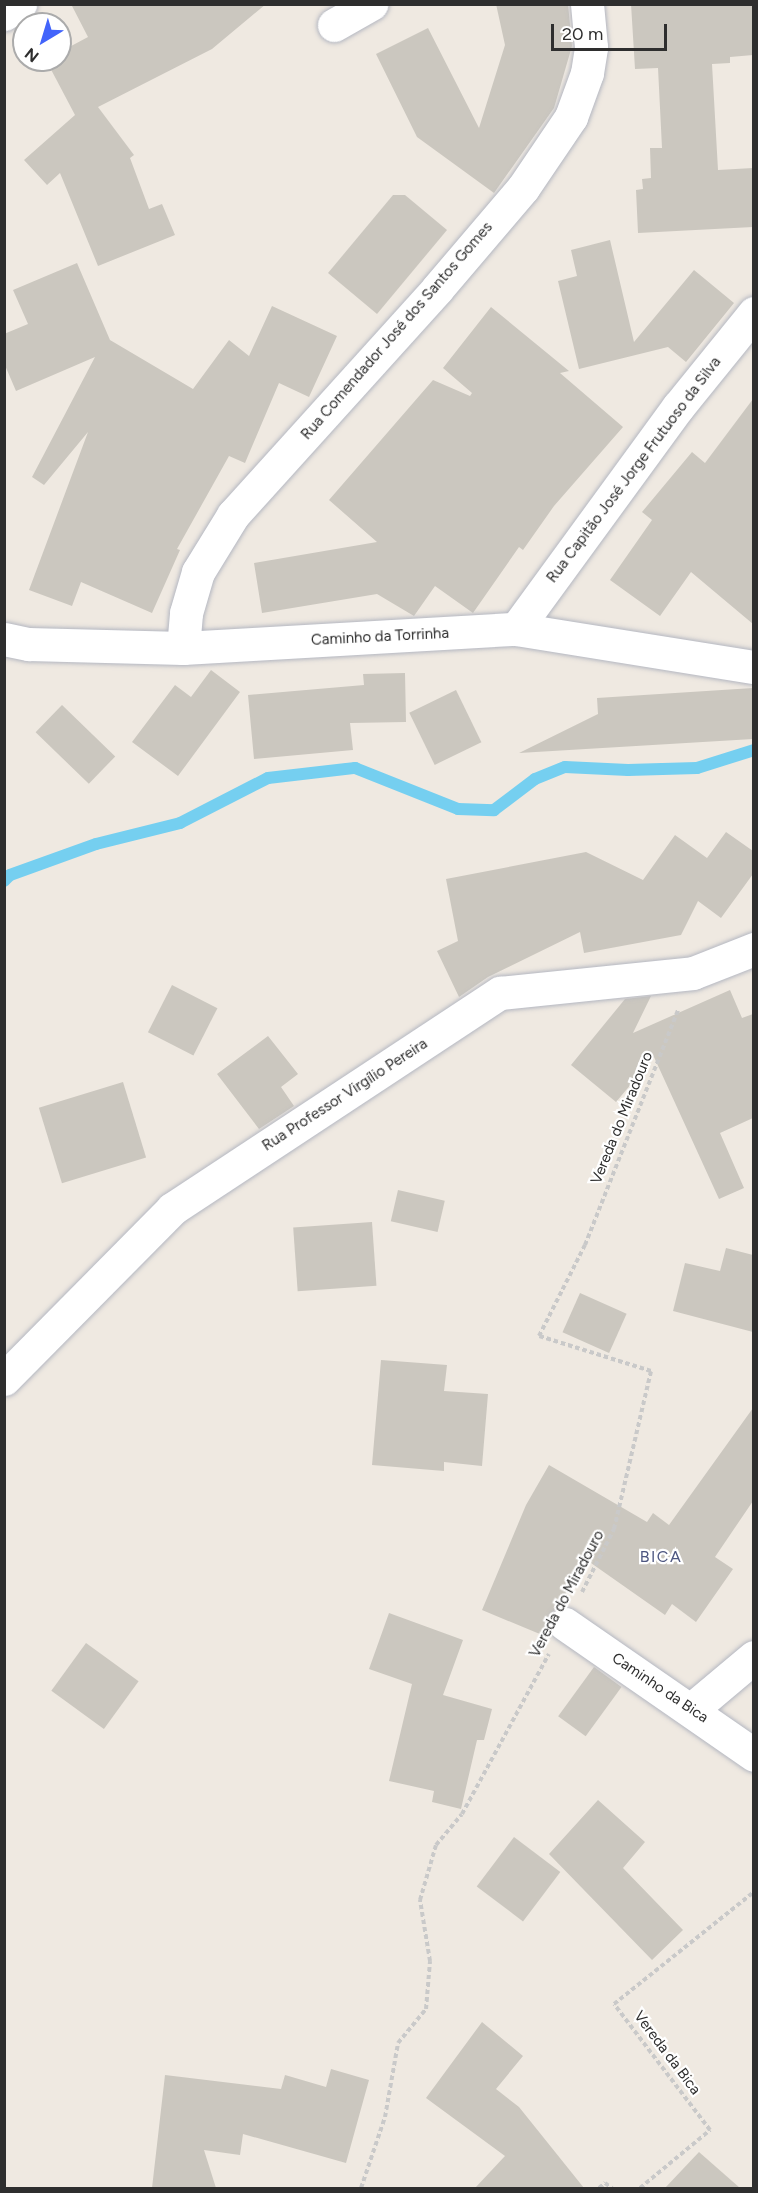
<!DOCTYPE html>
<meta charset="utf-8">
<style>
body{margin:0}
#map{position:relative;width:758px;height:2193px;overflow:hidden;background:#efe9e1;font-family:Figtree,sans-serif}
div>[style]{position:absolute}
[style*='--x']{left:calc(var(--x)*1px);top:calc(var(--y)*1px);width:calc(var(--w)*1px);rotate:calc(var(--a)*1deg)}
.stream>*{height:12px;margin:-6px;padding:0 6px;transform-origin:6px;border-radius:6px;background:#75cff0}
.building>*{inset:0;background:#cbc7bf;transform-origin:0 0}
.path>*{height:4px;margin-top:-2px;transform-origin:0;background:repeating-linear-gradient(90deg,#c9c9c9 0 4.5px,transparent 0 7.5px)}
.roads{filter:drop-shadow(0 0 2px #b4b7c1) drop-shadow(0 0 2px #b4b7c1)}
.street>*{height:33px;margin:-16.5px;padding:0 16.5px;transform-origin:16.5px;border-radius:16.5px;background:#fff}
span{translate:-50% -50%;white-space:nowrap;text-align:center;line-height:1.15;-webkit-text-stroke:4.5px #fff;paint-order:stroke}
.street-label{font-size:15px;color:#2e2e2e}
.neighbourhood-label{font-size:16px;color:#4d5680;letter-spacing:1.5px}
.frame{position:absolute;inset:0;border:6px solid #2e2e2e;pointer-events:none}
.north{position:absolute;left:12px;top:12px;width:60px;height:60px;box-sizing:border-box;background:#fff;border:2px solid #ababab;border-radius:50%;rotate:218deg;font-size:16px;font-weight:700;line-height:24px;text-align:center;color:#2e2e2e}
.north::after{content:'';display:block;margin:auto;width:21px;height:27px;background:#4264fb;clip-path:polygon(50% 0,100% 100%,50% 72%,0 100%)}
.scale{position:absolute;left:551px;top:24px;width:116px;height:27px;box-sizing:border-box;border:3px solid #2e2e2e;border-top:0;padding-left:8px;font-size:18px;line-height:21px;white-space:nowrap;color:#2e2e2e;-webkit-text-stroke:4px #fff;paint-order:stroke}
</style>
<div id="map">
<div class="stream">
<i style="--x:4;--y:881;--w:8;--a:-45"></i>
<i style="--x:10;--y:875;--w:91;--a:-19.8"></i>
<i style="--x:96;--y:844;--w:87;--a:-14"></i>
<i style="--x:180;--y:823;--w:99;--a:-27.1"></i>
<i style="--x:268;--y:778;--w:88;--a:-6.6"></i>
<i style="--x:355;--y:768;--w:111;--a:21.7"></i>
<i style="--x:458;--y:809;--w:36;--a:2"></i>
<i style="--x:494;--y:810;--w:51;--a:-37.1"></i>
<i style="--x:535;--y:779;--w:32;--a:-22"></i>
<i style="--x:565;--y:767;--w:63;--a:2.7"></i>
<i style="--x:628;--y:770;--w:69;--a:-1.7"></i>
<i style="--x:697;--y:768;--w:60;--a:-17.5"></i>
</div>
<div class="building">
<i style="clip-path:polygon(71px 4px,266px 4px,212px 49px,98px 107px,134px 155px,130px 158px,149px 209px,162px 204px,175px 235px,98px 266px,60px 173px,47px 185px,24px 160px,75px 115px,46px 60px,60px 60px,60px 52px,88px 37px)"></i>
<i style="clip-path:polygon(496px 4px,568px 4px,572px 46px,554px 108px,494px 193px,417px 137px,376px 54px,428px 28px,479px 128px,505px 45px)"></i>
<i style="clip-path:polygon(631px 4px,753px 4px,753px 55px,730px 57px,730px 63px,712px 64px,718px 170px,753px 168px,753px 227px,638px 233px,636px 190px,643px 189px,642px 179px,651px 178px,650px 148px,662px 148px,658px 68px,635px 69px)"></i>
<i style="clip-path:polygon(393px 195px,405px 195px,447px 230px,377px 314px,328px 273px)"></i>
<i style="clip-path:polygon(610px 240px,634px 342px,694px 270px,734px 303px,686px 362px,668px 347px,579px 369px,558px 281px,577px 276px,571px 250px)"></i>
<i style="clip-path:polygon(77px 263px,110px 340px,193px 389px,229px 340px,249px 356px,272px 306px,337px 336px,309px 397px,279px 383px,245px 463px,229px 456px,177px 549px,180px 550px,152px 613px,81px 582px,72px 606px,29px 590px,88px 432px,44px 485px,32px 477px,95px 357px,16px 391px,4px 363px,4px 334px,28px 324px,13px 290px)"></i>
<i style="clip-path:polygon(491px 307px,569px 371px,560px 373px,623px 427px,554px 506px,523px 550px,519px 547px,473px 613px,435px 586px,414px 616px,377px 594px,262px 613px,254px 563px,377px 542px,329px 500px,433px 380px,470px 396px,472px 393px,443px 368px)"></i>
<i style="clip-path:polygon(753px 399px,753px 624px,691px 572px,660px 616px,610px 580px,652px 520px,642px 512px,692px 452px,705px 463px)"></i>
<i style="clip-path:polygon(211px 670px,240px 692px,178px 776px,132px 742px,175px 685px,191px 697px)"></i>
<i style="clip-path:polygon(405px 673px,406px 722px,350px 723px,353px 750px,254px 759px,248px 695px,364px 685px,363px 674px)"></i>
<i style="clip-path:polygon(753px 688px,753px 739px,519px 753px,598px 714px,597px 698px)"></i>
<i style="left:456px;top:690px;width:58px;height:52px;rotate:64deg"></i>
<i style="left:62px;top:705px;width:74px;height:38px;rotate:44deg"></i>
<i style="clip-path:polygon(726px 832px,753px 851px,753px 874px,721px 918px,698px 901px,681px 935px,584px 953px,580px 932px,488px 977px,459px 997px,437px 951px,458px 941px,446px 879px,586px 852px,643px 880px,675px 835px,707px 858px)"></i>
<i style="left:172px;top:985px;width:51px;height:53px;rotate:27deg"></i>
<i style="clip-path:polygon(730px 990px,742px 1018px,753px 1014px,753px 1118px,720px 1133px,744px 1188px,719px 1199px,654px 1057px,616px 1102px,571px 1065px,625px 999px,651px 996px,633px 1033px)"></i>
<i style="clip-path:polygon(268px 1036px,298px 1074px,281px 1087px,294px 1106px,259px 1129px,217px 1074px)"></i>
<i style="left:123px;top:1082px;width:79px;height:88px;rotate:73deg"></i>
<i style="left:398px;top:1190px;width:48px;height:32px;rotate:13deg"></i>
<i style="left:372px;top:1222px;width:64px;height:79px;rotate:86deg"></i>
<i style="clip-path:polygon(726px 1248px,753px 1255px,753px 1332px,673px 1311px,685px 1263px,720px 1271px)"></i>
<i style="left:580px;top:1293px;width:51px;height:43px;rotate:24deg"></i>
<i style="clip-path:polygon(381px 1360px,447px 1365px,444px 1391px,488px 1394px,482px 1466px,444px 1462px,444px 1471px,372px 1465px)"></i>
<i style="clip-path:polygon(753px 1408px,753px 1501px,715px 1557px,733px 1569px,696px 1622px,672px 1604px,665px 1615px,581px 1556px,560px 1607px,549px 1614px,547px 1637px,482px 1610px,526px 1505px,549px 1465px,647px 1522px,653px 1513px,669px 1525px)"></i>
<i style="clip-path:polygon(389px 1613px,463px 1640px,443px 1695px,492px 1709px,484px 1740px,477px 1740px,461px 1809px,432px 1802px,434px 1791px,389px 1781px,412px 1684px,369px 1669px)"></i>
<i style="left:86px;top:1643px;width:65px;height:59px;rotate:36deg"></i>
<i style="left:594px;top:1667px;width:34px;height:61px;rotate:36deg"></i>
<i style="clip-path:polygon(598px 1800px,645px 1842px,623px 1868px,683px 1930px,652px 1960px,549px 1854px)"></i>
<i style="left:514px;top:1837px;width:58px;height:62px;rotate:37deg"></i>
<i style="clip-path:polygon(482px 2022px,523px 2056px,496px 2089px,519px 2107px,584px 2188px,475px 2188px,505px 2156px,426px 2098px)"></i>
<i style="clip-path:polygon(331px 2069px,369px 2080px,346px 2163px,243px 2134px,240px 2155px,204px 2150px,216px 2188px,152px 2188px,165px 2075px,281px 2089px,285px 2075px,326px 2087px)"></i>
<i style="clip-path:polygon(699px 2152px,740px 2188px,665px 2188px)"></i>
</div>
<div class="path">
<i style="--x:582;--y:1592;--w:71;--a:-63.1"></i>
<i style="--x:614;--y:1529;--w:162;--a:-76.8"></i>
<i style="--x:651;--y:1371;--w:117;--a:-162.6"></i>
<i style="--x:539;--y:1336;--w:102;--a:-63.2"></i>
<i style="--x:585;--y:1245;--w:253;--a:-68.4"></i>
<i style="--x:361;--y:2188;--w:75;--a:-71.3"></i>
<i style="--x:385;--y:2117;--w:75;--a:-80"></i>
<i style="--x:398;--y:2043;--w:44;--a:-50.5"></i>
<i style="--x:426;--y:2009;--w:48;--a:-85.2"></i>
<i style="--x:430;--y:1961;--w:62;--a:-99.3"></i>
<i style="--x:420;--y:1900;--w:57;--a:-73.8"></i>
<i style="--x:436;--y:1845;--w:40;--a:-50"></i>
<i style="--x:462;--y:1814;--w:182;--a:-61.5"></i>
<i style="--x:599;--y:2188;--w:8;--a:-40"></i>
<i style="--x:605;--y:2183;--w:9;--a:36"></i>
<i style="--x:640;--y:2188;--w:91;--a:-39.6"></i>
<i style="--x:710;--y:2130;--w:158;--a:-127.3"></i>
<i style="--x:614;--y:2004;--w:179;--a:-38.7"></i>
</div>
<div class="roads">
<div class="street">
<i style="--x:4;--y:14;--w:19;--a:-32"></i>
<i style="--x:334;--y:25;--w:43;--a:-29.6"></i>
<i style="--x:516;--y:629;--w:275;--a:-53.9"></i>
<i style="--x:678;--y:407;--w:121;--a:-51"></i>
<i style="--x:4;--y:639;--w:25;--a:12"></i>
<i style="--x:28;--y:644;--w:155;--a:1.5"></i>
<i style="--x:183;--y:648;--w:334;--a:-3.3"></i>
<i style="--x:516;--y:629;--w:241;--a:9.1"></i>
<i style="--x:183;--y:648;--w:35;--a:-85"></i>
<i style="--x:186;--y:613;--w:43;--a:-73.7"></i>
<i style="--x:198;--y:572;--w:67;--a:-58.4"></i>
<i style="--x:233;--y:515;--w:304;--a:-47.9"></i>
<i style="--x:437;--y:289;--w:133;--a:-49.6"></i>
<i style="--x:523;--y:188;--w:86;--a:-55.9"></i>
<i style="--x:571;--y:117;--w:47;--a:-70"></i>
<i style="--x:587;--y:73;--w:26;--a:-81"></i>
<i style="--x:591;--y:47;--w:43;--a:-95.3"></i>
<i style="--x:4;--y:1379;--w:239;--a:-45.3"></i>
<i style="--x:172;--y:1209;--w:393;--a:-33.4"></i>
<i style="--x:500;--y:993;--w:194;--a:-5.9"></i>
<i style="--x:693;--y:973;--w:66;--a:-21.5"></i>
<i style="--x:565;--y:1624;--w:230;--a:34.7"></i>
<i style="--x:692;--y:1709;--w:81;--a:-40"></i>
</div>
</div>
<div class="street-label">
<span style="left:397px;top:331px;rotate:-49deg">Rua Comendador José dos Santos Gomes</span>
<span style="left:634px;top:470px;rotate:-53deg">Rua Capitão José Jorge Frutuoso da Silva</span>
<span style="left:380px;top:637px;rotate:-3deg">Caminho da Torrinha</span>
<span style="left:345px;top:1095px;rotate:-33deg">Rua Professor Virgílio Pereira</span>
<span style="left:622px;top:1118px;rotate:-68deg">Vereda do Miradouro</span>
<span style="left:567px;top:1594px;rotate:-62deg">Vereda do Miradouro</span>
<span style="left:660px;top:1688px;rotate:34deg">Caminho da Bica</span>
<span style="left:667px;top:2053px;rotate:53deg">Vereda da Bica</span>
</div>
<div class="neighbourhood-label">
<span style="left:661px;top:1557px">BICA</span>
</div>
<div class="frame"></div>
<div class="north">N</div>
<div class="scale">20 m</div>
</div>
